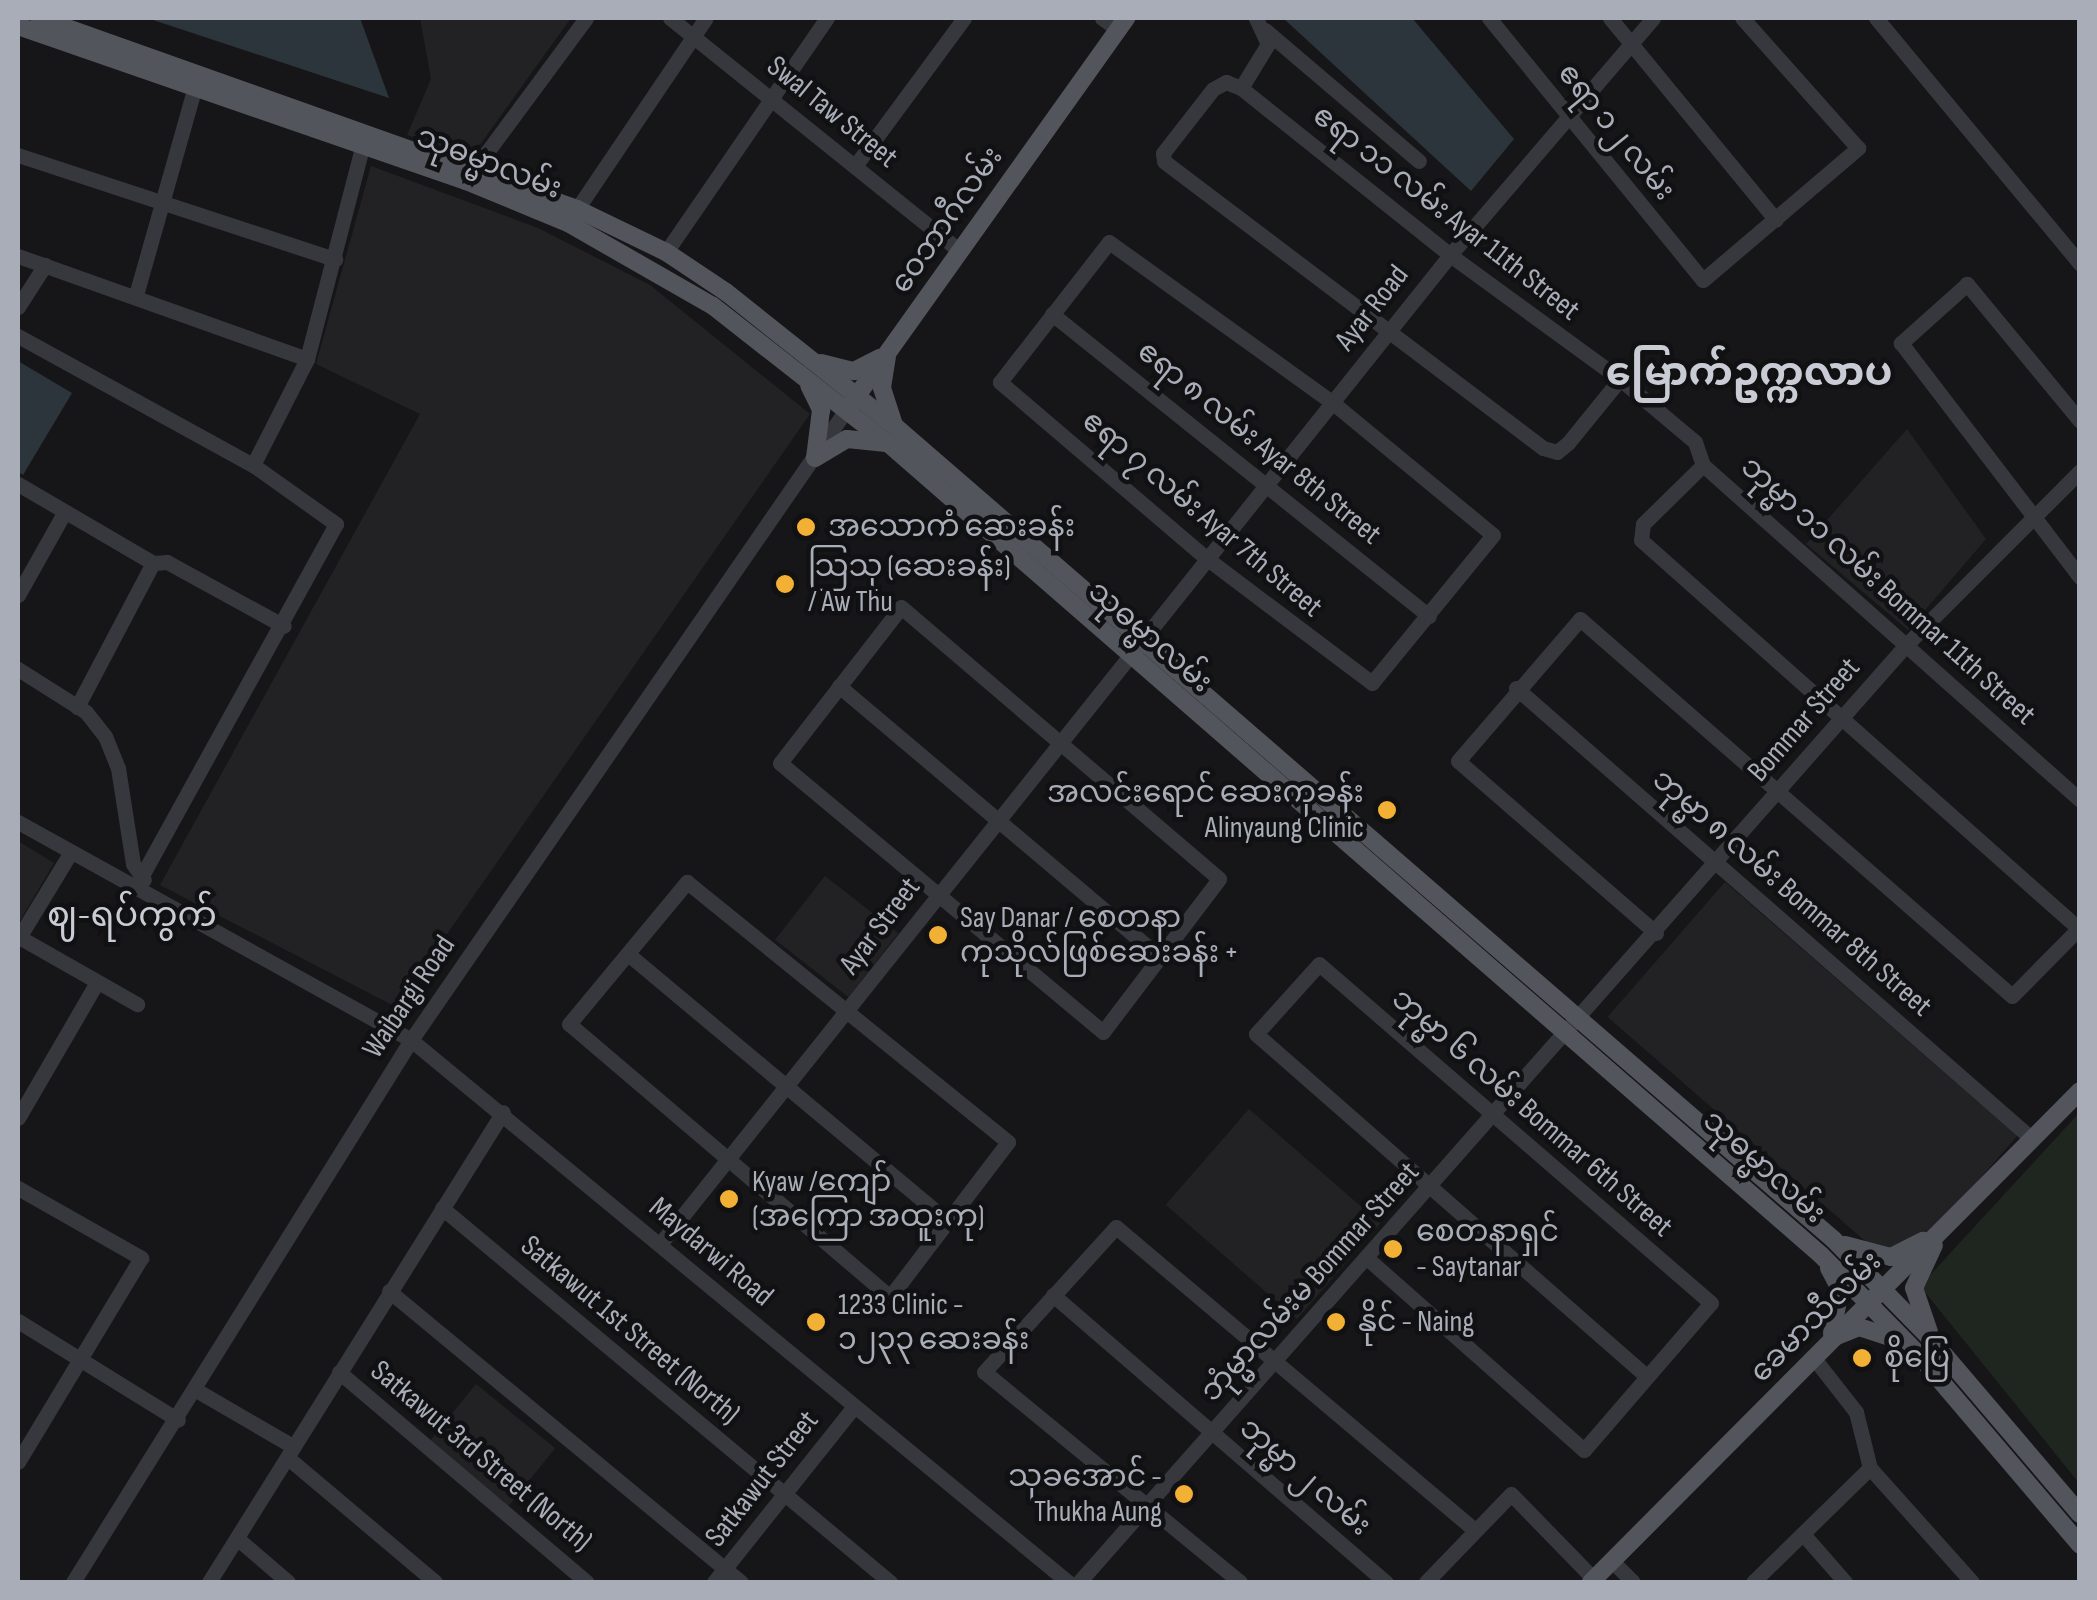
<!DOCTYPE html>
<meta charset="utf-8">
<style>
body{margin:0}
#map{position:relative;width:2097px;height:1600px;overflow:hidden;background:#161618;font-family:"Sofia Sans Condensed","Noto Sans Myanmar",sans-serif}
div>[style]{position:absolute}
[style*='--x']{left:calc(var(--x)*1px);top:calc(var(--y)*1px);width:calc(var(--w)*1px);rotate:calc(var(--a)*1deg)}
.built>*{inset:0;background:#222225;transform-origin:0 0}
.green>*{inset:0;background:#1e261f}
.water>*{inset:0;background:#2c353c}
.minor>*{height:15px;margin:-7.5px;padding:0 7.5px;transform-origin:7.5px;border-radius:7.5px;background:#37383d}
.major>*{height:18px;margin:-9px;padding:0 9px;transform-origin:9px;border-radius:9px;background:#53555c}
.dots>*{width:28px;height:28px;translate:-50% -50%;box-sizing:border-box;border:5px solid #111113;border-radius:50%}
span{translate:-50% -50%;white-space:nowrap;text-align:center;line-height:1.15;-webkit-text-stroke:9px #111113;paint-order:stroke}
.street-label{font-size:30px;color:#a8adb8}
.poi-label{font-size:30px;color:#a8adb8}
.left{translate:0 -50%;text-align:left}
.right{translate:-100% -50%;text-align:right}
.quarter-label{font-size:35px;color:#c9ccd4}
.district-label{font-size:40px;color:#c9ccd4;font-weight:700}
.frame{position:absolute;inset:0;border:20px solid #a8adb8;pointer-events:none}
</style>
<div id="map">
<div class="built">
<i style="clip-path:polygon(420px 18px,571px 18px,472px 156px,407px 135px,431px 79px)"></i>
<i style="clip-path:polygon(371px 166px,538px 228px,650px 285px,810px 414px,396px 1007px,160px 885px,420px 414px,316px 364px)"></i>
<i style="clip-path:polygon(1907px 429px,1986px 539px,1908px 630px,1806px 544px)"></i>
<i style="clip-path:polygon(18px 841px,54px 863px,18px 924px)"></i>
<i style="left:825px;top:876px;width:93px;height:81px;rotate:38deg"></i>
<i style="left:1725px;top:882px;width:387px;height:179px;rotate:41deg"></i>
<i style="left:1249px;top:1109px;width:174px;height:127px;rotate:41deg"></i>
<i style="left:476px;top:1384px;width:102px;height:75px;rotate:39deg"></i>
</div>
<div class="green">
<i style="clip-path:polygon(2079px 1113px,2079px 1483px,1920px 1286px)"></i>
</div>
<div class="water">
<i style="clip-path:polygon(147px 18px,360px 18px,389px 98px)"></i>
<i style="clip-path:polygon(1283px 18px,1412px 18px,1514px 139px,1471px 191px)"></i>
<i style="clip-path:polygon(18px 361px,72px 393px,23px 475px,18px 472px)"></i>
</div>
<div class="minor">
<i style="--x:670;--y:18;--w:371;--a:38.8"></i>
<i style="--x:1102;--y:18;--w:19;--a:36"></i>
<i style="--x:1489;--y:18;--w:338;--a:50.8"></i>
<i style="--x:1703;--y:280;--w:204;--a:-40.4"></i>
<i style="--x:1858;--y:148;--w:174;--a:-131.7"></i>
<i style="--x:1610;--y:18;--w:261;--a:50.6"></i>
<i style="--x:1876;--y:18;--w:320;--a:50.3"></i>
<i style="--x:1265;--y:30;--w:202;--a:40.4"></i>
<i style="--x:1241;--y:88;--w:52;--a:-58.5"></i>
<i style="--x:1268;--y:44;--w:29;--a:-115"></i>
<i style="--x:18;--y:155;--w:334;--a:18.2"></i>
<i style="--x:855;--y:166;--w:184;--a:-53.6"></i>
<i style="--x:467;--y:179;--w:200;--a:-53.5"></i>
<i style="--x:577;--y:209;--w:230;--a:-56"></i>
<i style="--x:1109;--y:242;--w:276;--a:35.7"></i>
<i style="--x:1333;--y:403;--w:207;--a:39.5"></i>
<i style="--x:1493;--y:535;--w:191;--a:129.3"></i>
<i style="--x:1372;--y:683;--w:208;--a:-143"></i>
<i style="--x:1206;--y:558;--w:271;--a:-139.5"></i>
<i style="--x:1000;--y:382;--w:177;--a:-52.1"></i>
<i style="--x:666;--y:252;--w:284;--a:-55.5"></i>
<i style="--x:18;--y:256;--w:307;--a:19.6"></i>
<i style="--x:136;--y:295;--w:213;--a:-74.2"></i>
<i style="--x:18;--y:307;--w:50;--a:-57.3"></i>
<i style="--x:1052;--y:314;--w:483;--a:38.7"></i>
<i style="--x:18;--y:336;--w:268;--a:28.8"></i>
<i style="--x:253;--y:465;--w:102;--a:35.4"></i>
<i style="--x:336;--y:524;--w:401;--a:118.9"></i>
<i style="--x:1620;--y:379;--w:82;--a:129.1"></i>
<i style="--x:1568;--y:443;--w:14;--a:141"></i>
<i style="--x:1557;--y:452;--w:15;--a:-164"></i>
<i style="--x:1543;--y:448;--w:475;--a:-142.9"></i>
<i style="--x:1164;--y:161;--w:8;--a:-97"></i>
<i style="--x:1163;--y:153;--w:81;--a:-52"></i>
<i style="--x:1213;--y:89;--w:15;--a:-28"></i>
<i style="--x:1226;--y:82;--w:16;--a:22"></i>
<i style="--x:1241;--y:88;--w:268;--a:38.6"></i>
<i style="--x:1450;--y:255;--w:210;--a:36.1"></i>
<i style="--x:1620;--y:379;--w:98;--a:40"></i>
<i style="--x:1695;--y:442;--w:24;--a:71"></i>
<i style="--x:2080;--y:421;--w:178;--a:-129.5"></i>
<i style="--x:1967;--y:284;--w:89;--a:138.2"></i>
<i style="--x:1901;--y:343;--w:295;--a:52.6"></i>
<i style="--x:253;--y:465;--w:119;--a:-63"></i>
<i style="--x:307;--y:359;--w:230;--a:-75.4"></i>
<i style="--x:1703;--y:465;--w:84;--a:135.5"></i>
<i style="--x:1643;--y:524;--w:16;--a:97"></i>
<i style="--x:1641;--y:540;--w:584;--a:41.6"></i>
<i style="--x:1703;--y:465;--w:504;--a:41.62"></i>
<i style="--x:18;--y:484;--w:156;--a:30.3"></i>
<i style="--x:153;--y:563;--w:14;--a:-4"></i>
<i style="--x:167;--y:562;--w:133;--a:28.7"></i>
<i style="--x:18;--y:595;--w:94;--a:-60.7"></i>
<i style="--x:901;--y:607;--w:418;--a:40.5"></i>
<i style="--x:1219;--y:879;--w:192;--a:127.2"></i>
<i style="--x:1103;--y:1032;--w:420;--a:-140.2"></i>
<i style="--x:780;--y:763;--w:197;--a:-52.2"></i>
<i style="--x:18;--y:669;--w:80;--a:32.3"></i>
<i style="--x:86;--y:712;--w:31;--a:52"></i>
<i style="--x:105;--y:736;--w:35;--a:68"></i>
<i style="--x:118;--y:768;--w:97;--a:81.1"></i>
<i style="--x:133;--y:864;--w:19;--a:55"></i>
<i style="--x:839;--y:686;--w:420;--a:40.2"></i>
<i style="--x:1516;--y:688;--w:685;--a:41.15"></i>
<i style="--x:77;--y:707;--w:163;--a:-62.2"></i>
<i style="--x:18;--y:822;--w:449;--a:29"></i>
<i style="--x:411;--y:1040;--w:852;--a:39.52"></i>
<i style="--x:687;--y:882;--w:413;--a:39"></i>
<i style="--x:1008;--y:1142;--w:195;--a:127.3"></i>
<i style="--x:890;--y:1297;--w:421;--a:-139.6"></i>
<i style="--x:569;--y:1024;--w:185;--a:-50.3"></i>
<i style="--x:1656;--y:933;--w:262;--a:-139"></i>
<i style="--x:1458;--y:761;--w:187;--a:-49.3"></i>
<i style="--x:1580;--y:619;--w:573;--a:41.11"></i>
<i style="--x:2012;--y:996;--w:97;--a:-45.4"></i>
<i style="--x:19;--y:937;--w:136;--a:29.6"></i>
<i style="--x:18;--y:939;--w:102;--a:-58.7"></i>
<i style="--x:628;--y:954;--w:416;--a:39.9"></i>
<i style="--x:18;--y:1118;--w:157;--a:-59.8"></i>
<i style="--x:18;--y:1188;--w:142;--a:29.6"></i>
<i style="--x:141;--y:1258;--w:238;--a:121.1"></i>
<i style="--x:442;--y:1208;--w:584;--a:39.86"></i>
<i style="--x:660;--y:1244;--w:1266;--a:-51.38"></i>
<i style="--x:1450;--y:255;--w:312;--a:-49.4"></i>
<i style="--x:1368;--y:1259;--w:288;--a:41.5"></i>
<i style="--x:1584;--y:1450;--w:194;--a:-49.2"></i>
<i style="--x:1711;--y:1303;--w:518;--a:-139.15"></i>
<i style="--x:1319;--y:964;--w:94;--a:132"></i>
<i style="--x:1256;--y:1034;--w:516;--a:41.23"></i>
<i style="--x:389;--y:1291;--w:457;--a:39.6"></i>
<i style="--x:1053;--y:1295;--w:440;--a:40.8"></i>
<i style="--x:18;--y:1321;--w:188;--a:31.7"></i>
<i style="--x:1813;--y:1357;--w:70;--a:52"></i>
<i style="--x:1856;--y:1412;--w:58;--a:76"></i>
<i style="--x:339;--y:1372;--w:325;--a:40.3"></i>
<i style="--x:196;--y:1390;--w:113;--a:30.2"></i>
<i style="--x:288;--y:1458;--w:192;--a:40.1"></i>
<i style="--x:1870;--y:1468;--w:153;--a:48.2"></i>
<i style="--x:1803;--y:1534;--w:64;--a:48.8"></i>
<i style="--x:238;--y:1539;--w:66;--a:40.7"></i>
<i style="--x:1613;--y:1562;--w:28;--a:45"></i>
<i style="--x:73;--y:1582;--w:639;--a:-58.05"></i>
<i style="--x:411;--y:1040;--w:766;--a:-55.38"></i>
<i style="--x:209;--y:1582;--w:554;--a:-57.97"></i>
<i style="--x:714;--y:1582;--w:221;--a:-51.4"></i>
<i style="--x:1079;--y:1582;--w:1248;--a:-48.57"></i>
<i style="--x:1905;--y:646;--w:247;--a:-45"></i>
<i style="--x:1240;--y:1582;--w:331;--a:-140.6"></i>
<i style="--x:984;--y:1372;--w:196;--a:-47.7"></i>
<i style="--x:1116;--y:1227;--w:468;--a:40.2"></i>
<i style="--x:1426;--y:1582;--w:122;--a:-46"></i>
<i style="--x:1511;--y:1494;--w:119;--a:45.7"></i>
<i style="--x:1753;--y:1582;--w:163;--a:-44.3"></i>
</div>
<div class="major">
<i style="--x:39;--y:18;--w:571;--a:19.55"></i>
<i style="--x:577;--y:209;--w:99;--a:25.8"></i>
<i style="--x:666;--y:252;--w:72;--a:33.7"></i>
<i style="--x:726;--y:292;--w:218;--a:38.5"></i>
<i style="--x:897;--y:428;--w:1238;--a:40.91"></i>
<i style="--x:1833;--y:1239;--w:139;--a:45.6"></i>
<i style="--x:1930;--y:1338;--w:231;--a:49.6"></i>
<i style="--x:18;--y:26;--w:474;--a:19.1"></i>
<i style="--x:466;--y:181;--w:110;--a:22.4"></i>
<i style="--x:568;--y:223;--w:167;--a:29.8"></i>
<i style="--x:713;--y:306;--w:224;--a:38.1"></i>
<i style="--x:889;--y:444;--w:1235;--a:41.03"></i>
<i style="--x:1821;--y:1255;--w:136;--a:45.6"></i>
<i style="--x:1916;--y:1352;--w:253;--a:49.6"></i>
<i style="--x:887;--y:356;--w:32;--a:99"></i>
<i style="--x:882;--y:388;--w:36;--a:72"></i>
<i style="--x:821;--y:363;--w:34;--a:14"></i>
<i style="--x:854;--y:371;--w:29;--a:-27"></i>
<i style="--x:809;--y:385;--w:28;--a:64"></i>
<i style="--x:821;--y:410;--w:48;--a:97.1"></i>
<i style="--x:851;--y:404;--w:474;--a:-54.5"></i>
<i style="--x:815;--y:458;--w:37;--a:-31"></i>
<i style="--x:847;--y:439;--w:37;--a:6"></i>
<i style="--x:1845;--y:1245;--w:48;--a:14.6"></i>
<i style="--x:1891;--y:1257;--w:36;--a:-27"></i>
<i style="--x:1829;--y:1268;--w:24;--a:62"></i>
<i style="--x:1840;--y:1289;--w:45;--a:100.3"></i>
<i style="--x:1929;--y:1332;--w:46;--a:-108.8"></i>
<i style="--x:1914;--y:1288;--w:47;--a:-65.1"></i>
<i style="--x:1837;--y:1336;--w:24;--a:-22"></i>
<i style="--x:1859;--y:1327;--w:45;--a:18"></i>
<i style="--x:1591;--y:1582;--w:693;--a:-45.12"></i>
</div>
<div class="dots">
<i style="left:806px;top:527px;background:#f2b134"></i>
<i style="left:785px;top:584px;background:#f2b134"></i>
<i style="left:1387px;top:810px;background:#f2b134"></i>
<i style="left:938px;top:935px;background:#f2b134"></i>
<i style="left:729px;top:1199px;background:#f2b134"></i>
<i style="left:1393px;top:1249px;background:#f2b134"></i>
<i style="left:816px;top:1322px;background:#f2b134"></i>
<i style="left:1336px;top:1322px;background:#f2b134"></i>
<i style="left:1862px;top:1358px;background:#f2b134"></i>
<i style="left:1184px;top:1494px;background:#f2b134"></i>
</div>
<div class="street-label">
<span style="left:832px;top:112px;rotate:39deg">Swal Taw Street</span>
<span style="left:1616px;top:132px;rotate:51deg">ဧရာ ၁၂ လမ်း</span>
<span style="left:489px;top:163px;rotate:21deg">သုဓမ္မာလမ်း</span>
<span style="left:1446px;top:213px;rotate:38deg">ဧရာ ၁၁ လမ်း Ayar 11th Street</span>
<span style="left:947px;top:220px;rotate:-55deg">ဝေဘာဂီလမ်း</span>
<span style="left:1372px;top:308px;rotate:-52deg">Ayar Road</span>
<span style="left:1259px;top:443px;rotate:39deg">ဧရာ ၈ လမ်း Ayar 8th Street</span>
<span style="left:1202px;top:514px;rotate:40deg">ဧရာ ၇ လမ်း Ayar 7th Street</span>
<span style="left:1888px;top:591px;rotate:42deg">ဘုမ္မာ ၁၁ လမ်း Bommar 11th Street</span>
<span style="left:1150px;top:637px;rotate:41deg">သုဓမ္မာလမ်း</span>
<span style="left:1804px;top:720px;rotate:-49deg">Bommar Street</span>
<span style="left:1792px;top:893px;rotate:41deg">ဘုမ္မာ ၈ လမ်း Bommar 8th Street</span>
<span style="left:880px;top:926px;rotate:-53deg">Ayar Street</span>
<span style="left:409px;top:997px;rotate:-56deg">Waibargi Road</span>
<span style="left:1532px;top:1113px;rotate:41deg">ဘုမ္မာ ၆ လမ်း Bommar 6th Street</span>
<span style="left:1764px;top:1167px;rotate:42deg">သုဓမ္မာလမ်း</span>
<span style="left:711px;top:1252px;rotate:40deg">Maydarwi Road</span>
<span style="left:1310px;top:1282px;rotate:-48deg">ဘုံမ္မာလမ်းမ Bommar Street</span>
<span style="left:1816px;top:1317px;rotate:-45deg">ခေမာသီလမ်း</span>
<span style="left:630px;top:1330px;rotate:40deg">Satkawut 1st Street (North)</span>
<span style="left:481px;top:1456px;rotate:40deg">Satkawut 3rd Street (North)</span>
<span style="left:1305px;top:1477px;rotate:41deg">ဘုမ္မာ ၂ လမ်း</span>
<span style="left:762px;top:1479px;rotate:-52deg">Satkawut Street</span>
</div>
<div class="poi-label">
<span class="left" style="left:828px;top:527px">အသောကံ ဆေးခန်း</span>
<span class="left" style="left:808px;top:584px">သြသု (ဆေးခန်း)<br>/ Aw Thu</span>
<span class="right" style="left:1364px;top:810px">အလင်းရောင် ဆေးကုခန်း<br>Alinyaung Clinic</span>
<span class="left" style="left:960px;top:935px">Say Danar / စေတနာ<br>ကုသိုလ်ဖြစ်ဆေးခန်း +</span>
<span class="left" style="left:752px;top:1199px">Kyaw /ကျော်<br>(အကြော အထူးကု)</span>
<span class="left" style="left:1416px;top:1249px">စေတနာရှင်<br>- Saytanar</span>
<span class="left" style="left:838px;top:1322px">1233 Clinic -<br>၁၂၃၃ ဆေးခန်း</span>
<span class="left" style="left:1358px;top:1322px">နိုင် - Naing</span>
<span class="left" style="left:1884px;top:1358px">စိုပြေ</span>
<span class="right" style="left:1162px;top:1494px">သုခအောင် -<br>Thukha Aung</span>
</div>
<div class="quarter-label">
<span style="left:132px;top:916px">ဈ-ရပ်ကွက်</span>
</div>
<div class="district-label">
<span style="left:1749px;top:373px">မြောက်‌ဥက္ကလာပ</span>
</div>
<div class="frame"></div>
</div>
